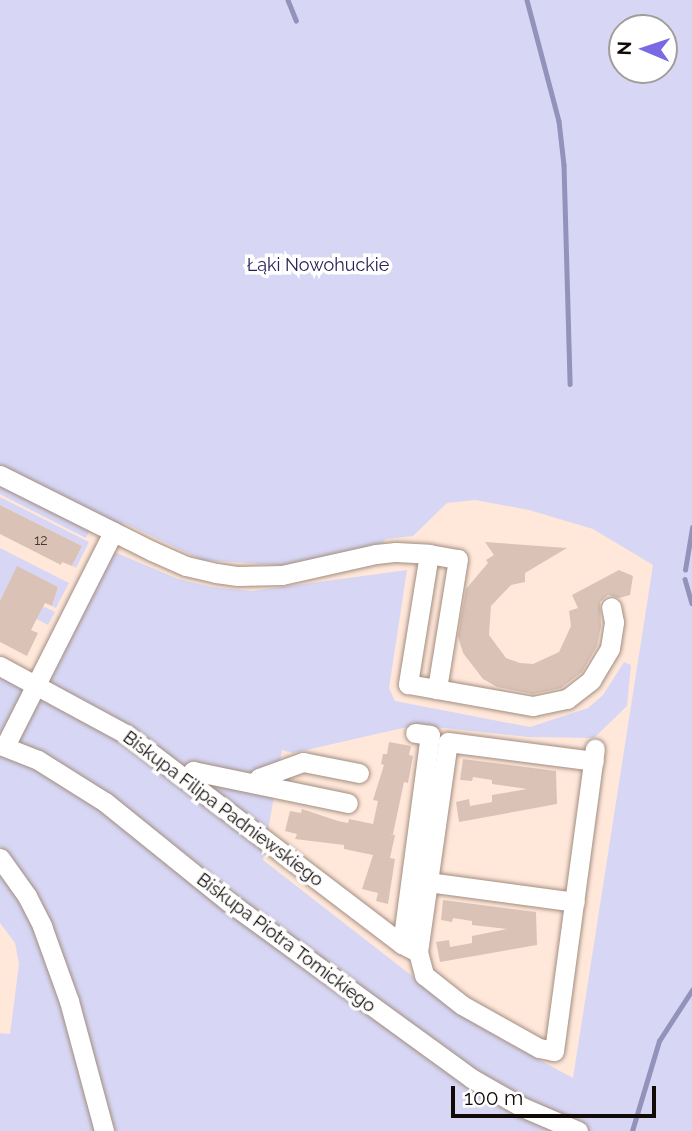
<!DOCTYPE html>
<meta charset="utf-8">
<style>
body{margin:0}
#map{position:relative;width:692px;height:1131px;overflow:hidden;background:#ffe8da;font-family:Raleway,sans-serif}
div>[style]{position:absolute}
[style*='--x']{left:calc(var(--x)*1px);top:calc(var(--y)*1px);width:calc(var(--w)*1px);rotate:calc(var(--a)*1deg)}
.green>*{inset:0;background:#d7d7f5;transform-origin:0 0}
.stream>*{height:4.5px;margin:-2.25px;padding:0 2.25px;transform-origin:2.25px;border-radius:2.25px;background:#9392bb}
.building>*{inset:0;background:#dac3b6}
.roads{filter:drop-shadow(0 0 2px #a28d80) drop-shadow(0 0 2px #a28d80)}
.minor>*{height:19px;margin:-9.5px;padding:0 9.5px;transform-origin:9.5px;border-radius:9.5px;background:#fff}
span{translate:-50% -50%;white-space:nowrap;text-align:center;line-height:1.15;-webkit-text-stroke:7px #fff;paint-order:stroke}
.number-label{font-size:14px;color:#433832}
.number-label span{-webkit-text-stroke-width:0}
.park-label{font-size:18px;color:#2a2357}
.street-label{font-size:18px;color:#110a06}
.north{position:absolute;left:608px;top:14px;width:70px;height:70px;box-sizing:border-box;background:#fff;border:2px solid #a09d9b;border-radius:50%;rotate:272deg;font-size:19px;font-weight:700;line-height:28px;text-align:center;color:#110a06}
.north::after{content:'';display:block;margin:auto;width:24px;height:32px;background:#7969e5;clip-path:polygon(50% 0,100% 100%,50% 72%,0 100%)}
.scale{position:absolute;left:451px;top:1086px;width:205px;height:32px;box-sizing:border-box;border:4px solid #110a06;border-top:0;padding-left:9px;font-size:21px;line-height:24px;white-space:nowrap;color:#110a06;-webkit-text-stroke:5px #fff;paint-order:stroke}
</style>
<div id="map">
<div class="green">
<i style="clip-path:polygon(evenodd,0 0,692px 0,692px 1131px,109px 1131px,38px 896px,0 846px,0 677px,39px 697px,112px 551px,178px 579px,212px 587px,252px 591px,407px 570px,389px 688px,395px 701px,530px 727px,588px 708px,603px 695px,624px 662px,631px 665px,627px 706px,594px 738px,528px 737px,416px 725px,293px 753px,282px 750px,263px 860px,407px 972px,499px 1038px,573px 1078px,653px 565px,593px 529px,529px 510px,475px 500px,447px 503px,413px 536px,386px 539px,379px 548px,294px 566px,202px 560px,122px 522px,127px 529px,0 467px,0 0,622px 28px,664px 28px,664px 70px,622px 70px,622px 28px)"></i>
<i style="left:0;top:482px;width:102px;height:11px;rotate:27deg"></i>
<i style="clip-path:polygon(0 497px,89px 542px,76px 568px,72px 566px,82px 546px,0 505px)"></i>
<i style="clip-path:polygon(0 548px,69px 583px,56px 608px,52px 606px,58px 587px,17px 567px,30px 600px,55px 612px,48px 625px,0 600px)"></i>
<i style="clip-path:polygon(0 868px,38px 935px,55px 983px,97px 1131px,0 1131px,0 1033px,10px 1034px,19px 964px,15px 943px,0 923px)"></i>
</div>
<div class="stream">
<i style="--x:288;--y:0;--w:22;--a:68"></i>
<i style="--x:527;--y:0;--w:125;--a:75.2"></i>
<i style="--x:559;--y:121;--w:44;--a:83.5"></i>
<i style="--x:564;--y:165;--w:219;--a:88.4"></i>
<i style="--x:685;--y:570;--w:43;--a:-80.5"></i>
<i style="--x:685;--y:579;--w:25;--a:74"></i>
<i style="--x:632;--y:1131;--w:94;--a:-73.3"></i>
<i style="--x:659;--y:1041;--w:61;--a:-57.1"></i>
</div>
<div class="building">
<i style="clip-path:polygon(0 505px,82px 546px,72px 566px,62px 562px,61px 565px,0 534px)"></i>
<i style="clip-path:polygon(485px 542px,567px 548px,525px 573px,525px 582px,511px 585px,491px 606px,489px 635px,506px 658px,520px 663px,533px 664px,559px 652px,571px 626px,569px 611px,578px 608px,572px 595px,619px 570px,633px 576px,630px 595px,619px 598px,608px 595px,600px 602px,601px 626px,597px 646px,582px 672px,561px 688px,533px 694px,497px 687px,483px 679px,463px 653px,458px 636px,466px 589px,488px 563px,486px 560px,494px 555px)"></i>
<i style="clip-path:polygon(17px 566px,58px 587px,52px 606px,45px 603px,31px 630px,38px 633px,27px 656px,0 642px,0 601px)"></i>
<i style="clip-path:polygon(389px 742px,411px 746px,409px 755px,413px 756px,408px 783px,404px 782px,393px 834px,390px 834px,395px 835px,390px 858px,395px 859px,388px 904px,376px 901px,378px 893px,362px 889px,373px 855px,344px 849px,344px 845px,295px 839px,297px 834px,285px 831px,290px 811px,301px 813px,302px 809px,338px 821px,348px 823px,349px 819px,373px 824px,378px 801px,373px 800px,384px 765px,381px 764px,383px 754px,387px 754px)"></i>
<i style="clip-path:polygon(463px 759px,556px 771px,557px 804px,459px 822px,456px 802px,469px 799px,470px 806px,492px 802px,492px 795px,527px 789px,492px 784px,492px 780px,473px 777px,472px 781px,460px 780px)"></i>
<i style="clip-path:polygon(443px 900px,536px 912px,537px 945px,440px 962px,436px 942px,449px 940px,450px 947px,472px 943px,472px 936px,507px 929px,472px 925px,472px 921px,453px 918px,452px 922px,441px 920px)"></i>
</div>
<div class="roads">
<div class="minor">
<i style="--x:0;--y:475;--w:170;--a:26.6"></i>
<i style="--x:152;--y:551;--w:37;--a:24"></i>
<i style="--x:186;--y:566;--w:31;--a:13"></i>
<i style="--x:216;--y:573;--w:22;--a:8"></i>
<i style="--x:238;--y:576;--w:44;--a:-1.3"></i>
<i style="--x:282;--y:575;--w:96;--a:-12.6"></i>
<i style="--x:376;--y:554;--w:20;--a:-6"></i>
<i style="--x:396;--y:552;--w:33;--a:3"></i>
<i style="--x:429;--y:554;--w:132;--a:99.2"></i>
<i style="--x:408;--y:684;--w:127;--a:10"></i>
<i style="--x:533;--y:706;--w:35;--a:-12"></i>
<i style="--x:567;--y:699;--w:31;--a:-38"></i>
<i style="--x:591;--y:680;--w:37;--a:-59"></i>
<i style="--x:610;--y:648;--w:26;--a:-81"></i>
<i style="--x:614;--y:622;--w:15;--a:-101"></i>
<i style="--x:429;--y:554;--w:29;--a:10"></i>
<i style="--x:458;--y:559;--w:132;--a:99.2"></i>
<i style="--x:0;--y:666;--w:143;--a:28.4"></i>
<i style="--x:126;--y:734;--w:347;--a:37.3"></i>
<i style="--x:402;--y:944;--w:18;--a:27"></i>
<i style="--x:418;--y:952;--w:24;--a:75"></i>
<i style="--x:424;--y:975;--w:48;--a:38.3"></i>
<i style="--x:462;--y:1005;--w:88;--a:29.2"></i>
<i style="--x:539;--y:1048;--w:15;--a:11"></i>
<i style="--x:554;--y:1051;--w:305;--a:-82.3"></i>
<i style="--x:0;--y:745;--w:41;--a:21.5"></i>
<i style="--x:38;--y:760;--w:79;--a:32.1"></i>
<i style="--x:105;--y:802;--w:159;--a:38.9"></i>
<i style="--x:229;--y:902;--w:299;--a:36"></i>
<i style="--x:471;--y:1078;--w:59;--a:29.6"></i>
<i style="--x:522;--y:1107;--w:61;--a:23.2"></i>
<i style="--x:5;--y:746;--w:240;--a:-63.2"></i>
<i style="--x:187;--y:780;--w:11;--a:-56"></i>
<i style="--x:193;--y:771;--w:158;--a:11.7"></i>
<i style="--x:258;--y:784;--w:6;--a:-81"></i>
<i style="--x:259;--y:778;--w:47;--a:-20"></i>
<i style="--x:303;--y:762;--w:57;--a:11.1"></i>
<i style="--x:0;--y:858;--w:47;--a:54.6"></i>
<i style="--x:27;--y:896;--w:34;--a:63"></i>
<i style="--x:42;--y:926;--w:80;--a:70.2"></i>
<i style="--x:69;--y:1001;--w:135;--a:74.9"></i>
<i style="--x:428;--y:882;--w:148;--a:7.7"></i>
<i style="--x:402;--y:944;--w:211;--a:-82.4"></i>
<i style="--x:430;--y:735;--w:15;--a:-172"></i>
<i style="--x:418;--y:952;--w:212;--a:-81.9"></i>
<i style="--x:448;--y:742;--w:147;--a:7.4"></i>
</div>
</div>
<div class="number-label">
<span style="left:41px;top:540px">12</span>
</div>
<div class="park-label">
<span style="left:318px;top:265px">Łąki Nowohuckie</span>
</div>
<div class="street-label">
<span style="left:223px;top:809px;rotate:37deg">Biskupa Filipa Padniewskiego</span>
<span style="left:286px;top:943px;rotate:37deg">Biskupa Piotra Tomickiego</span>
</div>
<div class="north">N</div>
<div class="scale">100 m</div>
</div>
